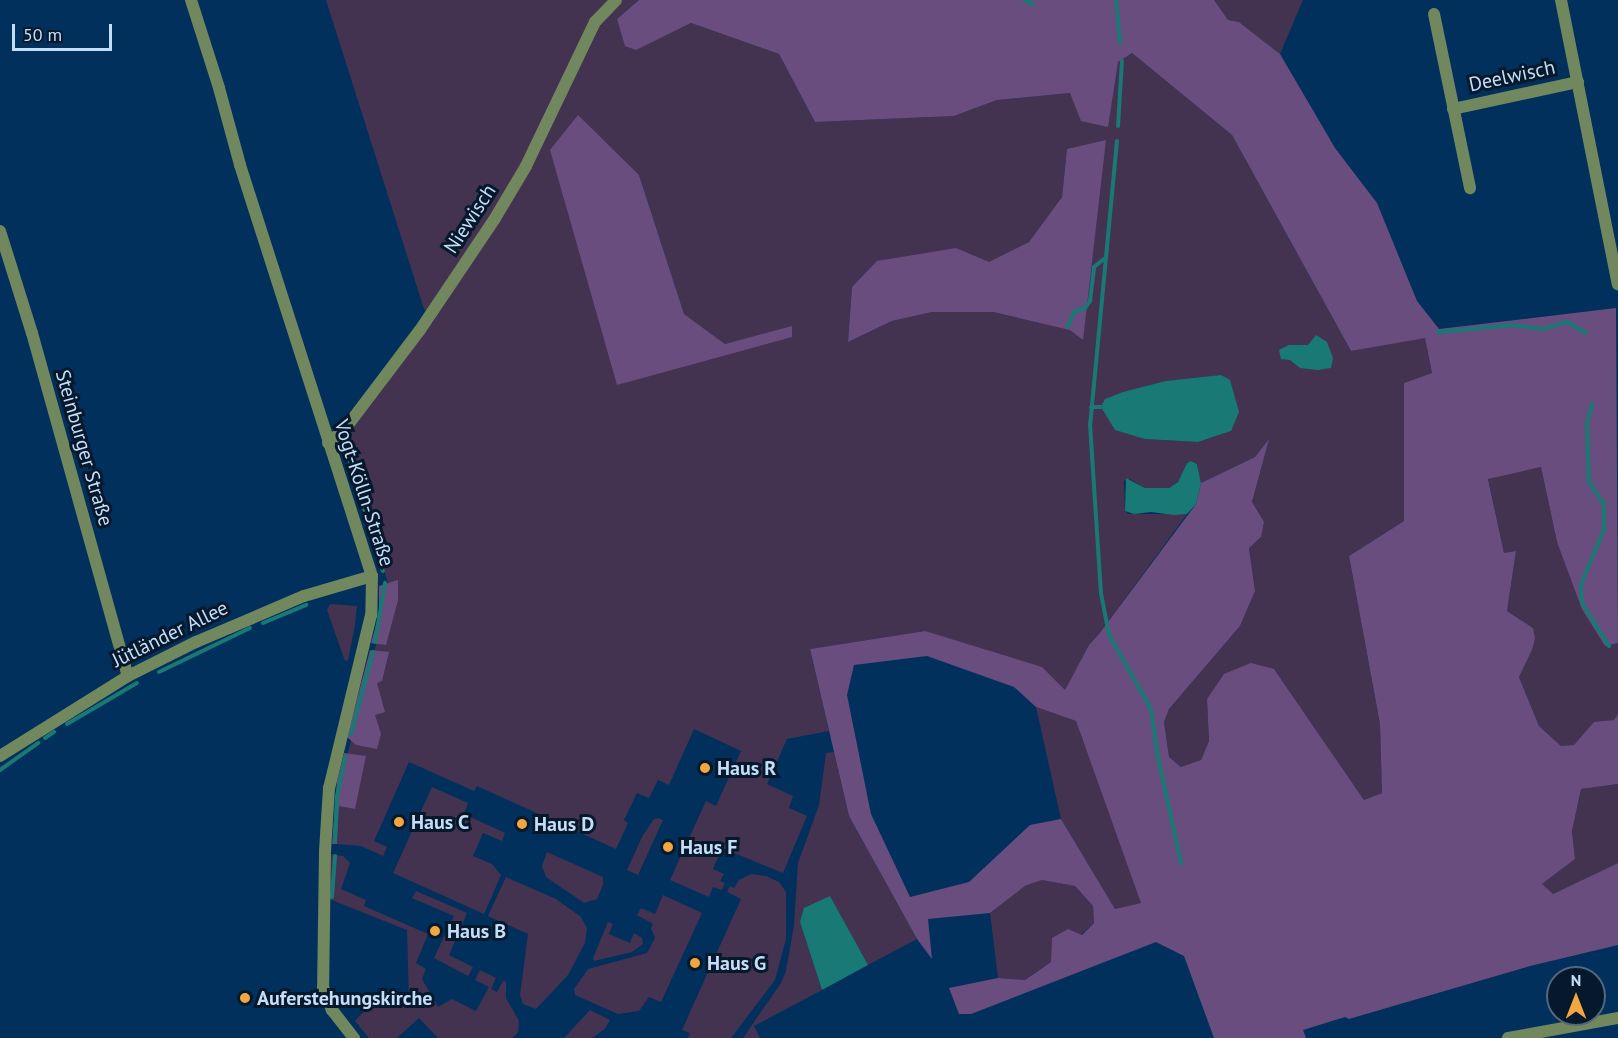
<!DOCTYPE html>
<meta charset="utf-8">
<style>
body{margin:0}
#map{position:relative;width:1618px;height:1038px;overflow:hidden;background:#00305b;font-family:"PT Sans",sans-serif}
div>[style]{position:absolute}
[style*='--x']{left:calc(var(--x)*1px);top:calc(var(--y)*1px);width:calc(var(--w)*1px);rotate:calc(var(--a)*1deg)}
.green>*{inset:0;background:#443251}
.forest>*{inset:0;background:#694d7e}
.water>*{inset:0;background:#197975}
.stream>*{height:4px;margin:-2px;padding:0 2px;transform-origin:2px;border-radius:2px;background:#197975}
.minor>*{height:12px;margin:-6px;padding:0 6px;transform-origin:6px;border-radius:6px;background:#71875e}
.tertiary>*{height:12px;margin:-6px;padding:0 6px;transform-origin:6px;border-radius:6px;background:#71875e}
.dots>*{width:16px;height:16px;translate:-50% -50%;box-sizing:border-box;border:3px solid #06192c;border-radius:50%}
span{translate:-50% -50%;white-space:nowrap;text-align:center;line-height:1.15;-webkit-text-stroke:6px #06192c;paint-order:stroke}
.street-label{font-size:20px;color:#c5def8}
.poi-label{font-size:20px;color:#c5def8;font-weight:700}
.left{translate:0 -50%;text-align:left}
.north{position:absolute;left:1546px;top:966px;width:60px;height:60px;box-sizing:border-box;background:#06192c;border:2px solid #52687e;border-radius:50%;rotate:0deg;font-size:16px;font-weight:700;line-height:24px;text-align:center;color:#c5def8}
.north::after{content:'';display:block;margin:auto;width:21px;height:27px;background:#f1a640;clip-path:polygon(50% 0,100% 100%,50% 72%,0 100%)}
.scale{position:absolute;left:12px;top:24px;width:100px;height:27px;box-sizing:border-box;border:3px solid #c5def8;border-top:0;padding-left:8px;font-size:18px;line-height:21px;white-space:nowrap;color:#c5def8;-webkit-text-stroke:4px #06192c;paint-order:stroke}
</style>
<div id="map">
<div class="green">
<i style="clip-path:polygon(evenodd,326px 0,639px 0,617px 19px,636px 49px,691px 23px,779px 54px,815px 122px,954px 116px,997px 100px,1070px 93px,1132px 53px,1232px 135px,1351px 351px,1425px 337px,1432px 373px,1404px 383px,1404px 521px,1349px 556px,1380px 724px,1382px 793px,1364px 800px,1274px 669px,1207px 699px,1209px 741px,1201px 760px,1181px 767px,1169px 757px,1164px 722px,1169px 709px,1240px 626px,1255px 591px,1249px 548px,1261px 537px,1252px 503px,1268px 440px,1255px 457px,1201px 483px,1197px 464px,1191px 461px,1187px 463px,1178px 482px,1169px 488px,1156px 490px,1145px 488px,1130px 479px,1124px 481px,1125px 510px,1128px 514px,1187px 514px,1099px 634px,1089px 645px,1065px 691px,925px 631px,810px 649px,829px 731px,787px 739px,767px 784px,793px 796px,789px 808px,807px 816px,783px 873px,722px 848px,713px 869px,724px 874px,720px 881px,725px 883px,722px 890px,713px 887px,709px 897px,670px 880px,706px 801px,716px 806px,741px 751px,694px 729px,669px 785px,658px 780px,649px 798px,637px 793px,624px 820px,628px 823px,616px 849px,477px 786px,474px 791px,409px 762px,374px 841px,387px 847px,383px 856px,361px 846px,337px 844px,339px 806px,345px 764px,388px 598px,388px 583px,343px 442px,435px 319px,424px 309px,326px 0,1067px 149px,1055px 296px,1044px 324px,993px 312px,932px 312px,892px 321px,848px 342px,852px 287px,956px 248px,989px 263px,1029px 242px,1062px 197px,1067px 149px,326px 0,639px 175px,684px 314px,725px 344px,791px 327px,617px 385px,639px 175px,326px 0,1221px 375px,1230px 381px,1231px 431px,1198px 442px,1145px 439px,1123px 392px,1221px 375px)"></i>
<i style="clip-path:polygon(1214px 0,1303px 0,1280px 54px,1239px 22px,1228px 20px)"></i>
<i style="clip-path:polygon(1541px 467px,1557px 542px,1605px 646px,1618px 643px,1618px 714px,1615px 720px,1594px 723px,1574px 745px,1561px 746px,1539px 726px,1519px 677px,1532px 650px,1533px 628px,1507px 611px,1516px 551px,1504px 554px,1488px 478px)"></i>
<i style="clip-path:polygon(330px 604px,357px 606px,355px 625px,348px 660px,345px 661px,327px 610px)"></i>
<i style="clip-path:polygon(1036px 707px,1076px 721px,1142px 903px,1115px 909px,1061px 819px)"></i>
<i style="clip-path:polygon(834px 752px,849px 816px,917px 939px,868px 965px,830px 897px,800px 922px,822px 990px,754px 1026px,760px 1038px,743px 1038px,781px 983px,786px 971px,794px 925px,798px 863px,819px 805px,826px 753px)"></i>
<i style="clip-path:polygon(1618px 784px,1618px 863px,1553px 894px,1547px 891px,1542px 884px,1575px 859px,1572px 831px,1581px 789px)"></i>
<i style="clip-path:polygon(432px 787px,468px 803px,464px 814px,505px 833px,502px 841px,483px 833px,473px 856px,492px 864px,501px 875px,484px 914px,393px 873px)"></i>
<i style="clip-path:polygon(658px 818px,663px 820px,638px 875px,627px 870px,643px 835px,654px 819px)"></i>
<i style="clip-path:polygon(547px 852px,603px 877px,603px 885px,597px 899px,584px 903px,546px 877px,542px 866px)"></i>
<i style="clip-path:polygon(331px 854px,343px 856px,350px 863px,341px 889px,366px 900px,364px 906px,428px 934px,416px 963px,426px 969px,422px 979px,438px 1007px,452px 999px,476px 1011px,489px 987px,475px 980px,480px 970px,496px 978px,491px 989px,497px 992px,503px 981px,506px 982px,506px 998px,519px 1021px,518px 1033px,512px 1038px,438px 1038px,419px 1018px,397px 1038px,369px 1038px,355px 1021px,369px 1006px,409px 1003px,407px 930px,329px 899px)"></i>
<i style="clip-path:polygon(751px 874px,766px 876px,779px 882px,786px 892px,786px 939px,775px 980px,731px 1038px,688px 1038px,690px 1033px,682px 1030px,741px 899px,727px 892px,730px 886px,734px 888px,739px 880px)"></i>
<i style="clip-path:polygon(506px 877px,556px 899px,581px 917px,587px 928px,585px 943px,568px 975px,536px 1009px,523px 1004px,520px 995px,528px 934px,488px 916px)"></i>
<i style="clip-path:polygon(1042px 880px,1075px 886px,1093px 906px,1094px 923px,1051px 962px,1025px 980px,998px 978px,990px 913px,1025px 886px)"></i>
<i style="clip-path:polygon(416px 891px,467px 913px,449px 955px,473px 967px,468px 976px,434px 958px,454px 916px,412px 898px)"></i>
<i style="clip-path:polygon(663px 895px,702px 913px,661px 1002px,649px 997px,639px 1011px,618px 1014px,575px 995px,574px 989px,588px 969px,647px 953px,655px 938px,651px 928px,653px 924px,637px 915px,641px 908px,655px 914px)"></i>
<i style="clip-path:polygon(608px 922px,613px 924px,609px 934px,630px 943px,634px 933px,642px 938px,643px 944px,632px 952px,594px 961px,593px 958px)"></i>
<i style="clip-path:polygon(590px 1010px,610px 1020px,605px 1029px,592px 1038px,564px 1038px)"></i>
</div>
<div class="forest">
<i style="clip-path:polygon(evenodd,639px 0,1214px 0,1228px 20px,1239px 22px,1280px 54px,1335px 148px,1377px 203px,1417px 301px,1439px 329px,1616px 308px,1618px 643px,1605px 646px,1582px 609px,1557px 542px,1541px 467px,1488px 479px,1504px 553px,1516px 551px,1507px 611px,1533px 628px,1535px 638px,1532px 650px,1519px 677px,1539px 726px,1561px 746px,1574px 745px,1594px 722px,1614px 720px,1618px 714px,1618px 784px,1581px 789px,1572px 831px,1575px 859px,1542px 884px,1553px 894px,1618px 863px,1618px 945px,1530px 966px,1349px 1019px,1345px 1017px,1303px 1030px,1306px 1038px,1214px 1038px,1184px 956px,1156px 942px,971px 1014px,959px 1014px,949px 988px,998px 978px,1025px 980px,1051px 962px,1052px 938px,1068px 929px,1082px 935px,1094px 923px,1093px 906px,1075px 886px,1042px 880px,1025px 886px,990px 913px,928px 919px,932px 959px,917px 939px,849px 816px,810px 649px,925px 631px,1042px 667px,1065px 690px,1089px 645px,1099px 634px,1196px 504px,1201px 483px,1255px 457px,1269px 439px,1252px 502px,1264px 522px,1261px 537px,1249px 548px,1255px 591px,1240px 626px,1169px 709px,1164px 722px,1169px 757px,1181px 767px,1201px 760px,1209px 741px,1207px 699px,1224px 674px,1251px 663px,1274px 669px,1364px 800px,1382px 793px,1380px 724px,1349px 556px,1404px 521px,1404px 383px,1432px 373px,1425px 338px,1351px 351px,1232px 135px,1132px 53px,1118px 62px,1108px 127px,1081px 121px,1070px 93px,997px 100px,954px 116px,815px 122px,779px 54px,691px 23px,636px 50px,625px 46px,617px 19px,639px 0,927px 656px,1014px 687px,1036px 707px,1076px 721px,1141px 903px,1115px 909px,1061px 819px,1030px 825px,969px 882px,910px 897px,871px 814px,847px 695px,854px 665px,927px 656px)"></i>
<i style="clip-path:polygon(578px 115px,639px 175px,684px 314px,725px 344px,792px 326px,792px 337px,617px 385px,550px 150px)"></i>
<i style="clip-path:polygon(1106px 140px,1083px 340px,1070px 330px,993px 312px,932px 312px,892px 321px,848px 342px,852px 287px,877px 261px,956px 248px,989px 262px,1029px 242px,1062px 197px,1067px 149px)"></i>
<i style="clip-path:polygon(398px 580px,398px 600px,386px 645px,371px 643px,379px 614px,379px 586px)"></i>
<i style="clip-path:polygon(370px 650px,389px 652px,382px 681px,377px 683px,385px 712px,375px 715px,381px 734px,377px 749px,356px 745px,347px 737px)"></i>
<i style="clip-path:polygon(344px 753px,366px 756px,355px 809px,339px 806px,337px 844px,332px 844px,337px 781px)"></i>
</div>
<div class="water">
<i style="clip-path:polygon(1316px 335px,1327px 342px,1333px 358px,1331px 368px,1318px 370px,1300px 368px,1290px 360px,1281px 359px,1279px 350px,1289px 345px,1308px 345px)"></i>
<i style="clip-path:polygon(1221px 375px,1230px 380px,1239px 412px,1231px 431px,1198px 442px,1145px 439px,1115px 430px,1101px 407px,1105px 399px,1123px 392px,1166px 381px)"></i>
<i style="clip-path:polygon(1191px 461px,1197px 464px,1201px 483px,1196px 504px,1187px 514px,1174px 515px,1151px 512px,1134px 514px,1125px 511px,1126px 478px,1145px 488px,1169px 488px,1178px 482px,1187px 463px)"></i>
<i style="clip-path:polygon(830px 896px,868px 965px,822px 990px,800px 922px,804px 908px)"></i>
</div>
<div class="stream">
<i style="--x:1025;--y:0;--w:9;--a:27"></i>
<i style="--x:1116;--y:0;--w:43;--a:84.7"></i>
<i style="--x:1118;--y:126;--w:65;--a:-86.5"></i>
<i style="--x:1117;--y:141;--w:284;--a:95.4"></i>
<i style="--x:1090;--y:424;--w:169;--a:86.3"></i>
<i style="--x:1101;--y:593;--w:43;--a:79.2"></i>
<i style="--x:1109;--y:635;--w:85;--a:60.4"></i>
<i style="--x:1151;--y:709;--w:43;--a:82.1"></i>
<i style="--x:1157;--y:752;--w:114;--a:77.8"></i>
<i style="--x:1068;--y:326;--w:15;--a:-67"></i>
<i style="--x:1074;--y:312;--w:12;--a:-20"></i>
<i style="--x:1085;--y:308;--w:9;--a:-54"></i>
<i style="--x:1090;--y:301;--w:34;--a:-83"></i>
<i style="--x:1094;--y:267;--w:14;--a:-39"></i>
<i style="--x:1438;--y:332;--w:75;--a:-5.3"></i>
<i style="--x:1513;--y:325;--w:29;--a:8"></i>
<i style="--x:1542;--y:329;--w:26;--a:-16"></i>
<i style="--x:1567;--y:322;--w:22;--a:30"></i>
<i style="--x:1592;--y:404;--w:20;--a:105"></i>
<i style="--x:1587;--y:423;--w:59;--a:88.1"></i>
<i style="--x:1589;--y:482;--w:27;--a:56"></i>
<i style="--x:1604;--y:504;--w:26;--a:90"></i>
<i style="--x:1604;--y:530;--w:59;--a:113.1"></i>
<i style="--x:1581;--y:584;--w:19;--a:87"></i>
<i style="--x:1582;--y:603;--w:51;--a:57.9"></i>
<i style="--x:1091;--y:407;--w:10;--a:0"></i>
<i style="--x:349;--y:458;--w:118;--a:73.3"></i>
<i style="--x:263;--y:623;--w:47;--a:-22.7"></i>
<i style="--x:375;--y:642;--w:60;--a:-80.4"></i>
<i style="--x:159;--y:672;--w:101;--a:-25.8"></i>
<i style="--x:67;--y:724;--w:81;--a:-30.4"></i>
<i style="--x:351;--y:734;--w:85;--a:-75"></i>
<i style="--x:45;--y:738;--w:11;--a:-34"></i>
<i style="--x:0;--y:770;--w:47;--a:-35.4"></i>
<i style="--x:335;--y:841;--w:45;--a:-87.5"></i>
<i style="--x:337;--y:796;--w:40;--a:-78"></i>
<i style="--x:332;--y:897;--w:41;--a:-85.8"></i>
</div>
<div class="minor">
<i style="--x:1561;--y:0;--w:290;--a:78.7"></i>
<i style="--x:1434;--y:14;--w:178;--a:78.3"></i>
<i style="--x:1453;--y:109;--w:128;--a:-12.2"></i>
<i style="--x:0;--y:231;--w:107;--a:72.6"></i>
<i style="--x:32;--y:333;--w:356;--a:74.4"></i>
<i style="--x:328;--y:443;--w:22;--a:-39"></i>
<i style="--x:345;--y:429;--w:124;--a:-52.9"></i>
<i style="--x:420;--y:330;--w:133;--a:-56.1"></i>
<i style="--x:494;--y:220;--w:63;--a:-59.3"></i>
<i style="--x:526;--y:166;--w:160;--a:-64.4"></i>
<i style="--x:595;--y:22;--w:30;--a:-46"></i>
<i style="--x:0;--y:756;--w:151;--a:-32"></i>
<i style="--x:128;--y:676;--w:76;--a:-26.6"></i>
<i style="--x:196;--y:642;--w:117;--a:-23.1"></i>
<i style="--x:304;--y:596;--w:71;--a:-16.4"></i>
</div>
<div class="tertiary">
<i style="--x:191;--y:0;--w:92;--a:72.3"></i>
<i style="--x:219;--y:88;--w:80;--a:74.7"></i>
<i style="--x:240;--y:165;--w:432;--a:72.2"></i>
<i style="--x:372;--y:576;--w:39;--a:91"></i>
<i style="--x:371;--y:615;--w:178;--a:103.6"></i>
<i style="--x:329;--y:788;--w:63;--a:93.6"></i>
<i style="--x:325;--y:851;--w:136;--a:90.8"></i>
<i style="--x:323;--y:987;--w:25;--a:69"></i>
<i style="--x:332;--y:1010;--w:36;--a:52"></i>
<i style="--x:1508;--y:1038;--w:112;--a:-10.3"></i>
</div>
<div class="dots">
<i style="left:705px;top:768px;background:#f1a640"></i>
<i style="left:399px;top:822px;background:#f1a640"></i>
<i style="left:522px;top:824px;background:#f1a640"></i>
<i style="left:668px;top:847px;background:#f1a640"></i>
<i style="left:435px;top:931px;background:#f1a640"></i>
<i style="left:695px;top:963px;background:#f1a640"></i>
<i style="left:245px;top:998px;background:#f1a640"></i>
</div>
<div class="street-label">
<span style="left:1512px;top:76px;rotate:-12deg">Deelwisch</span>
<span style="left:470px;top:219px;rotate:-57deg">Niewisch</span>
<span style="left:84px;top:448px;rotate:74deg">Steinburger Straße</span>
<span style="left:364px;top:493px;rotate:72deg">Vogt-Kölln-Straße</span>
<span style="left:170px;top:634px;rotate:-26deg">Jütländer Allee</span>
</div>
<div class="poi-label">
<span class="left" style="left:717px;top:768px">Haus R</span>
<span class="left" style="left:411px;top:822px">Haus C</span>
<span class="left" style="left:534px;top:824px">Haus D</span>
<span class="left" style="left:680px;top:847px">Haus F</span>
<span class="left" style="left:447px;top:931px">Haus B</span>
<span class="left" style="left:707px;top:963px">Haus G</span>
<span class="left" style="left:257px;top:998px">Auferstehungskirche</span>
</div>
<div class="north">N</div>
<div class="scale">50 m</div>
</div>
